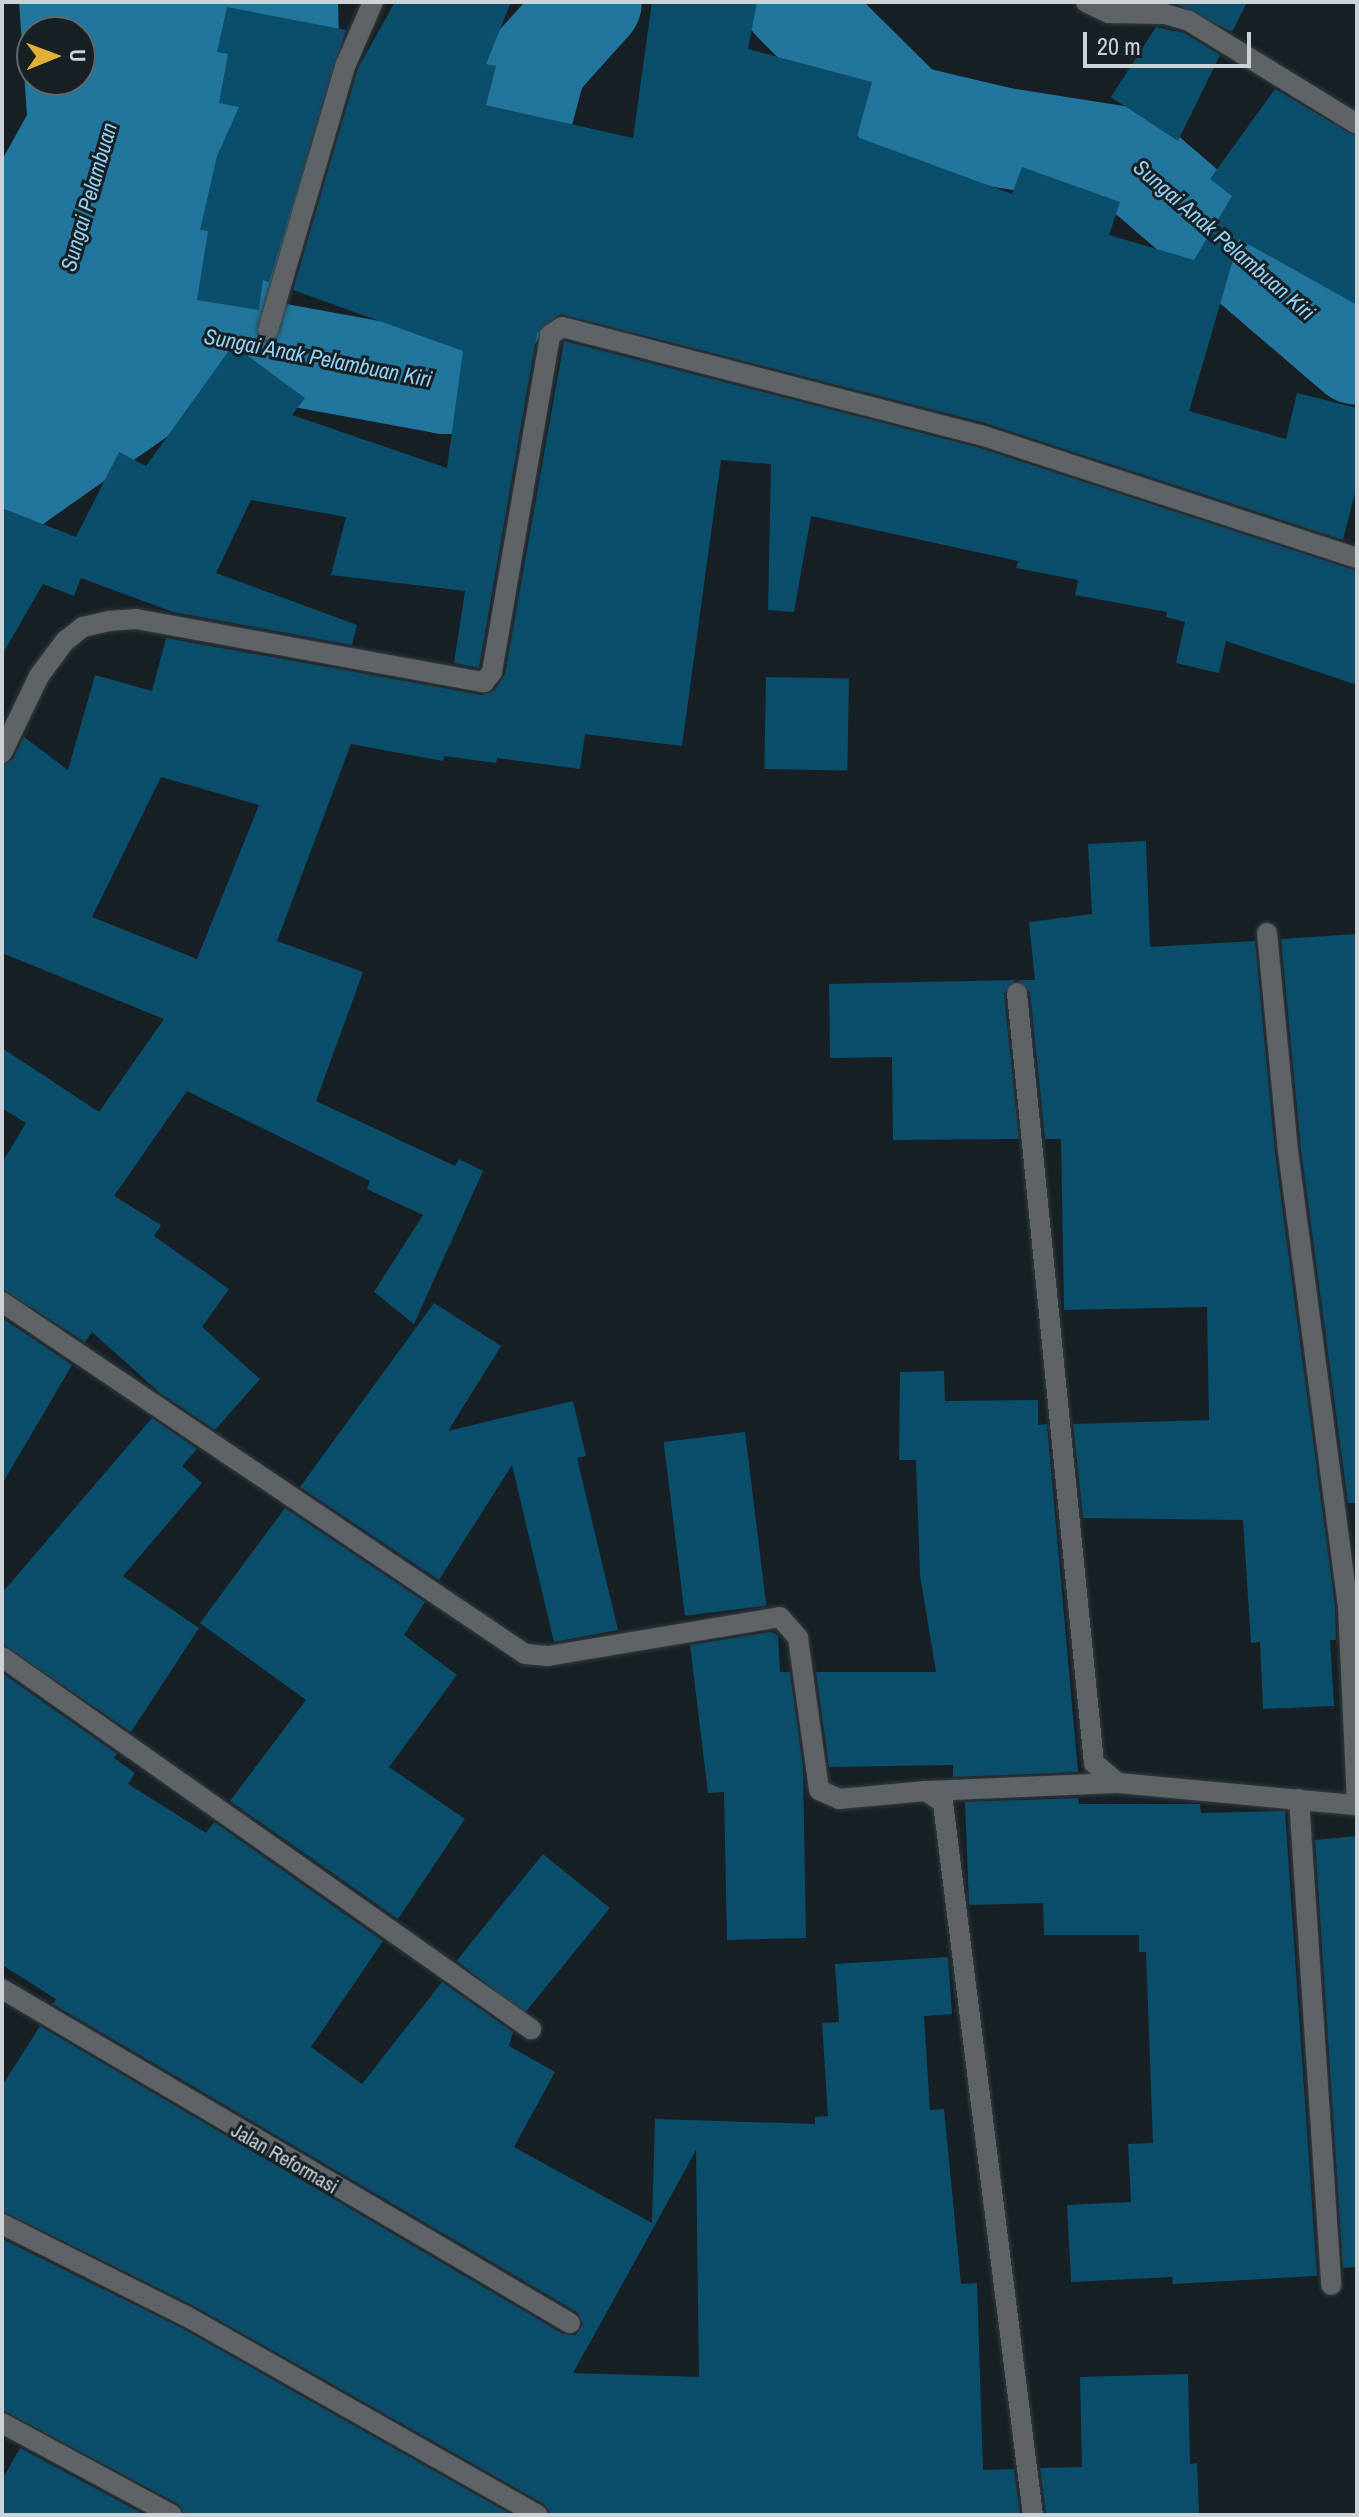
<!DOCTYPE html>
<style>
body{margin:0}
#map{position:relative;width:1359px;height:2517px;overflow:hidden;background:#162025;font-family:"Archivo Narrow",sans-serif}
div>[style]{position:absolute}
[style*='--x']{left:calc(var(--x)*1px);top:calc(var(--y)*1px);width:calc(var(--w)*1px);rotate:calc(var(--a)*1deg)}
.water>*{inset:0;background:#22769d}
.river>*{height:100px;margin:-50px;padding:0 50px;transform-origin:50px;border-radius:50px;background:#22769d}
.building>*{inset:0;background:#0b4e6c;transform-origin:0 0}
.roads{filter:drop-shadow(0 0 2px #333c41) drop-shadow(0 0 2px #333c41)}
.minor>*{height:20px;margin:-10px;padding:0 10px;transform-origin:10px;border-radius:10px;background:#5e6366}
span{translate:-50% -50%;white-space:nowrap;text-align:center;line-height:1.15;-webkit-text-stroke:6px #162025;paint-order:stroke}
.street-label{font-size:20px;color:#ccd2d6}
.water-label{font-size:22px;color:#95d0f2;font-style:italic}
.frame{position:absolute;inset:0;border:4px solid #ccd2d6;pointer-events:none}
.north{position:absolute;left:16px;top:16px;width:80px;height:80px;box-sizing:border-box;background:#162025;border:2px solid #5f676c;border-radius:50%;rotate:89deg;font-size:22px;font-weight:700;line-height:32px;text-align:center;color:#ccd2d6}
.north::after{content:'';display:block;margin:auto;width:28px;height:36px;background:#e3ae35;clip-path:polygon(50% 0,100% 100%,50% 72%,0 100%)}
.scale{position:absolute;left:1083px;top:32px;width:168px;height:36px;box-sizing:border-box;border:4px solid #ccd2d6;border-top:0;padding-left:10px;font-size:24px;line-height:28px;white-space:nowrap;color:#ccd2d6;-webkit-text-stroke:6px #162025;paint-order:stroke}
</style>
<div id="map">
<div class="water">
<i style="clip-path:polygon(evenodd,19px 2px,338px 2px,339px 37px,269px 304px,168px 436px,2px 553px,2px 160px,27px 115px,19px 2px,32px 32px,80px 32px,80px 80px,32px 80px,32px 32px)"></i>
</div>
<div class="river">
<i style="--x:793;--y:2;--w:161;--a:44.7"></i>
<i style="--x:907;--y:115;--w:101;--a:13.2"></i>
<i style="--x:1005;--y:138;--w:122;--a:8.9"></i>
<i style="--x:1126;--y:157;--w:304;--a:40.6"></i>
<i style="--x:105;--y:311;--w:132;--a:14.9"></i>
<i style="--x:233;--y:345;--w:216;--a:10.4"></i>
<i style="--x:445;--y:384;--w:90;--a:-54.5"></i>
<i style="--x:497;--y:311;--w:156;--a:-84.5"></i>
<i style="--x:512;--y:156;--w:96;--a:-75"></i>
<i style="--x:537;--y:63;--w:82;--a:-48"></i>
</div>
<div class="building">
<i style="clip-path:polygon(395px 2px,511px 2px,486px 64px,496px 66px,486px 105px,633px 138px,652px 2px,757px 2px,748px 49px,872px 82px,857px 137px,1012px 194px,1022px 167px,1120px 202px,1109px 235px,1194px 260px,1232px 196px,1210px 179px,1275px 89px,1357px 137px,1357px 305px,1239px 239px,1189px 411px,1286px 439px,1297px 393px,1357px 408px,1357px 485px,1343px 540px,985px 423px,560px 314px,537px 333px,479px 668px,454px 663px,465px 591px,331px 575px,346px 517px,251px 500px,216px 573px,357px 625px,352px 645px,173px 612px,81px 578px,74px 596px,43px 584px,2px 655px,2px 508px,76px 537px,119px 452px,146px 466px,233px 345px,305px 398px,292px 415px,447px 468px,463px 351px,293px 290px,358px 68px)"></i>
<i style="clip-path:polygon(1172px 2px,1247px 2px,1232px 32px)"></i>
<i style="clip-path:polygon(227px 7px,346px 30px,269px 282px,263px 280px,259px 310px,197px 300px,208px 231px,200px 230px,217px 156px,239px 107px,219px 103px,228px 54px,217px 52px)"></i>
<i style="clip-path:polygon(1156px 27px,1184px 33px,1220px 55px,1178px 141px,1111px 97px)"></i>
<i style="clip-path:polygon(evenodd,564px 341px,977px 447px,1357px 571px,1357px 685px,1226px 641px,1219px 673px,1176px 663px,1185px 622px,1166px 617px,1167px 612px,1075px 595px,1078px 580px,1016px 568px,1018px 561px,811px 516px,794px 612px,768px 610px,771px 464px,721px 460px,682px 746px,585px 734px,580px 769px,497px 758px,496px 763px,444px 756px,443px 761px,351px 744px,277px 941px,363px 972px,316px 1101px,455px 1166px,459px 1159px,483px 1171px,414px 1324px,374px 1292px,423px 1215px,367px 1189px,370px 1181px,187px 1091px,114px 1196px,161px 1225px,154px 1236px,229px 1289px,202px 1327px,260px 1379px,215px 1430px,160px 1393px,92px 1332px,85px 1342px,2px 1289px,2px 1163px,26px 1123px,2px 1108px,2px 1048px,99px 1112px,164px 1019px,2px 953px,2px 766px,13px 759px,24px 737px,68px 770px,95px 675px,152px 691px,166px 638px,482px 695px,494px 691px,505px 674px,564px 341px,161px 777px,259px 805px,197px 959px,92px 917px,161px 777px)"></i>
<i style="left:766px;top:677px;width:83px;height:92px;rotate:1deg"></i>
<i style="clip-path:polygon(1146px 841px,1150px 947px,1255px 941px,1275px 1153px,1335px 1606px,1336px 1640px,1330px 1640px,1334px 1706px,1263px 1709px,1260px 1642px,1251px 1643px,1243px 1520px,1083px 1518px,1073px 1424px,1209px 1420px,1207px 1307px,1064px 1310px,1061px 1139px,1045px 1139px,1030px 992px,1018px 980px,1035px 980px,1029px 922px,1092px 914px,1088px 844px)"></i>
<i style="clip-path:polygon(1357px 934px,1357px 1503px,1348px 1503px,1301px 1150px,1281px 939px)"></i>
<i style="clip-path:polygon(1015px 980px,1004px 994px,1019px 1139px,893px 1140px,892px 1057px,830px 1058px,829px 984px)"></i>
<i style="clip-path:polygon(434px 1303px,501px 1346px,448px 1431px,573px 1401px,586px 1456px,577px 1458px,618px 1630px,554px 1642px,512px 1465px,439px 1580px,300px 1487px)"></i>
<i style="clip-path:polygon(2px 1318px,72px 1365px,2px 1484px)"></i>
<i style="clip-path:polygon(944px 1371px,945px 1401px,1038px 1400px,1038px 1425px,1047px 1424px,1078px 1772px,953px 1777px,953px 1765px,829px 1767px,816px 1672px,936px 1672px,920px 1575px,916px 1460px,899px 1460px,900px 1372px)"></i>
<i style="clip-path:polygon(152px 1418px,197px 1449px,182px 1466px,202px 1483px,123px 1576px,199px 1628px,131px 1732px,2px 1644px,2px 1593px)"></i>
<i style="left:745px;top:1432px;width:175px;height:82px;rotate:83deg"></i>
<i style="clip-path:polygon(285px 1508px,425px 1602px,404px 1635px,457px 1675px,389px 1767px,465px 1819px,398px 1919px,230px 1801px,306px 1700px,200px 1623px)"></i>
<i style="clip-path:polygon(770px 1632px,778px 1635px,780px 1672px,790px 1672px,803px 1768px,806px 1938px,727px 1940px,724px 1792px,708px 1793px,690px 1645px)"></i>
<i style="clip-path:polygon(evenodd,2px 1673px,117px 1754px,114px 1758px,135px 1773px,128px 1784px,206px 1833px,214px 1822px,383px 1941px,311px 2047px,362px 2084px,442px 1982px,513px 2032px,509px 2046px,555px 2072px,514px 2147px,652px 2223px,655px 2119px,815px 2124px,815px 2117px,828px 2116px,822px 2023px,839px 2022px,835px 1964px,948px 1957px,952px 2014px,924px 2016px,930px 2110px,944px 2109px,961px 2284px,977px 2283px,983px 2470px,1014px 2469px,1020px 2515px,551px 2515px,544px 2504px,192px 2305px,2px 2211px,2px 2086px,40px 2026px,563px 2334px,576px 2335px,583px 2324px,577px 2312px,53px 2004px,56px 1999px,2px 1965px,2px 1673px,696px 2150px,699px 2377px,573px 2373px,655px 2225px,696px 2150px)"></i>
<i style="clip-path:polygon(1078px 1798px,1079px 1804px,1200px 1804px,1201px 1813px,1285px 1811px,1317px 2276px,1173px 2284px,1172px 2277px,1071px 2282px,1067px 2205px,1131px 2202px,1128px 2144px,1153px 2143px,1146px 1952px,1139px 1952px,1139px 1935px,1044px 1935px,1043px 1903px,969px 1905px,965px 1802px)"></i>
<i style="clip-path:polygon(1357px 1836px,1357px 2267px,1343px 2268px,1315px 1840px)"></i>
<i style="left:543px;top:1854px;width:86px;height:137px;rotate:39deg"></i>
<i style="clip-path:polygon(2px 2239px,180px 2327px,512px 2515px,185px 2515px,178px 2504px,2px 2410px)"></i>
<i style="clip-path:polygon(1188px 2374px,1190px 2464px,1197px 2463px,1199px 2515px,1046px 2515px,1040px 2468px,1082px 2467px,1080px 2377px)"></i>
<i style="clip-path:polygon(20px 2448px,145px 2515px,2px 2515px,2px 2480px)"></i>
</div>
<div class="roads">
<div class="minor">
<i style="--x:1086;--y:2;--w:25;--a:26"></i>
<i style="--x:1109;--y:13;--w:56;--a:1"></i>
<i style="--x:1165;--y:14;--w:25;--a:16"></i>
<i style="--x:1189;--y:21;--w:197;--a:31.5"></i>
<i style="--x:268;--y:330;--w:277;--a:-73.7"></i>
<i style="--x:346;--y:64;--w:68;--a:-66.5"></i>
<i style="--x:2;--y:753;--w:85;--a:-64.3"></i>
<i style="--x:39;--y:676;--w:44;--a:-53.4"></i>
<i style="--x:65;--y:641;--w:23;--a:-38"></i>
<i style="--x:83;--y:627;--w:26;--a:-13"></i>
<i style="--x:108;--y:621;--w:28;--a:-4"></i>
<i style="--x:136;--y:619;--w:354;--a:10.3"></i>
<i style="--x:484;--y:682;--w:13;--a:-51"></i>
<i style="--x:492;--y:672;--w:342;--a:-80.2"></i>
<i style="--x:550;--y:335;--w:14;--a:-34"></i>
<i style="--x:562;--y:327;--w:433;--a:14.5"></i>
<i style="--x:981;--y:435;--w:396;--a:18.1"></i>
<i style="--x:1267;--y:933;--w:219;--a:84.5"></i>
<i style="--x:1288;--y:1151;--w:458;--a:82.5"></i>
<i style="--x:1348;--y:1605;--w:200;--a:87.4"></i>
<i style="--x:1017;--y:993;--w:774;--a:84.29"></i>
<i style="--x:1094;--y:1763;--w:31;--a:40"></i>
<i style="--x:1118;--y:1783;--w:240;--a:5.3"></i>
<i style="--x:2;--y:1302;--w:630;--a:33.94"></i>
<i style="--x:525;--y:1654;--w:23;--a:5"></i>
<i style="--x:548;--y:1656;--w:235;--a:-9.5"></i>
<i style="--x:780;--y:1617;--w:28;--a:49"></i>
<i style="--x:798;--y:1638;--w:153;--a:82.1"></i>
<i style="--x:819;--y:1790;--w:22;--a:24"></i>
<i style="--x:839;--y:1799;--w:87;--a:-5.3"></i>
<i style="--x:926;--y:1791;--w:21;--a:35"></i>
<i style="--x:943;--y:1803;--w:718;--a:82.8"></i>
<i style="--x:2;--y:1657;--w:647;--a:35.12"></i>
<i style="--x:926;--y:1791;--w:192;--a:-2.4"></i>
<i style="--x:1299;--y:1799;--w:487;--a:86.2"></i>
<i style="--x:2;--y:1989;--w:659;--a:30.46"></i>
<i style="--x:2;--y:2224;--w:206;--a:26.6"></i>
<i style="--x:186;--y:2316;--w:404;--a:29.5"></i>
<i style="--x:2;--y:2423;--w:193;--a:28.4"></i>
</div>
</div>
<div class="street-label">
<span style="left:285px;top:2158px;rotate:30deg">Jalan Reformasi</span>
</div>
<div class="water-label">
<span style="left:89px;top:197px;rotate:-74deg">Sungai Pelambuan</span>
<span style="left:1224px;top:240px;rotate:41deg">Sungai Anak Pelambuan Kiri</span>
<span style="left:318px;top:358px;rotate:11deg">Sungai Anak Pelambuan Kiri</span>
</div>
<div class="frame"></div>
<div class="north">U</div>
<div class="scale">20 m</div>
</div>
